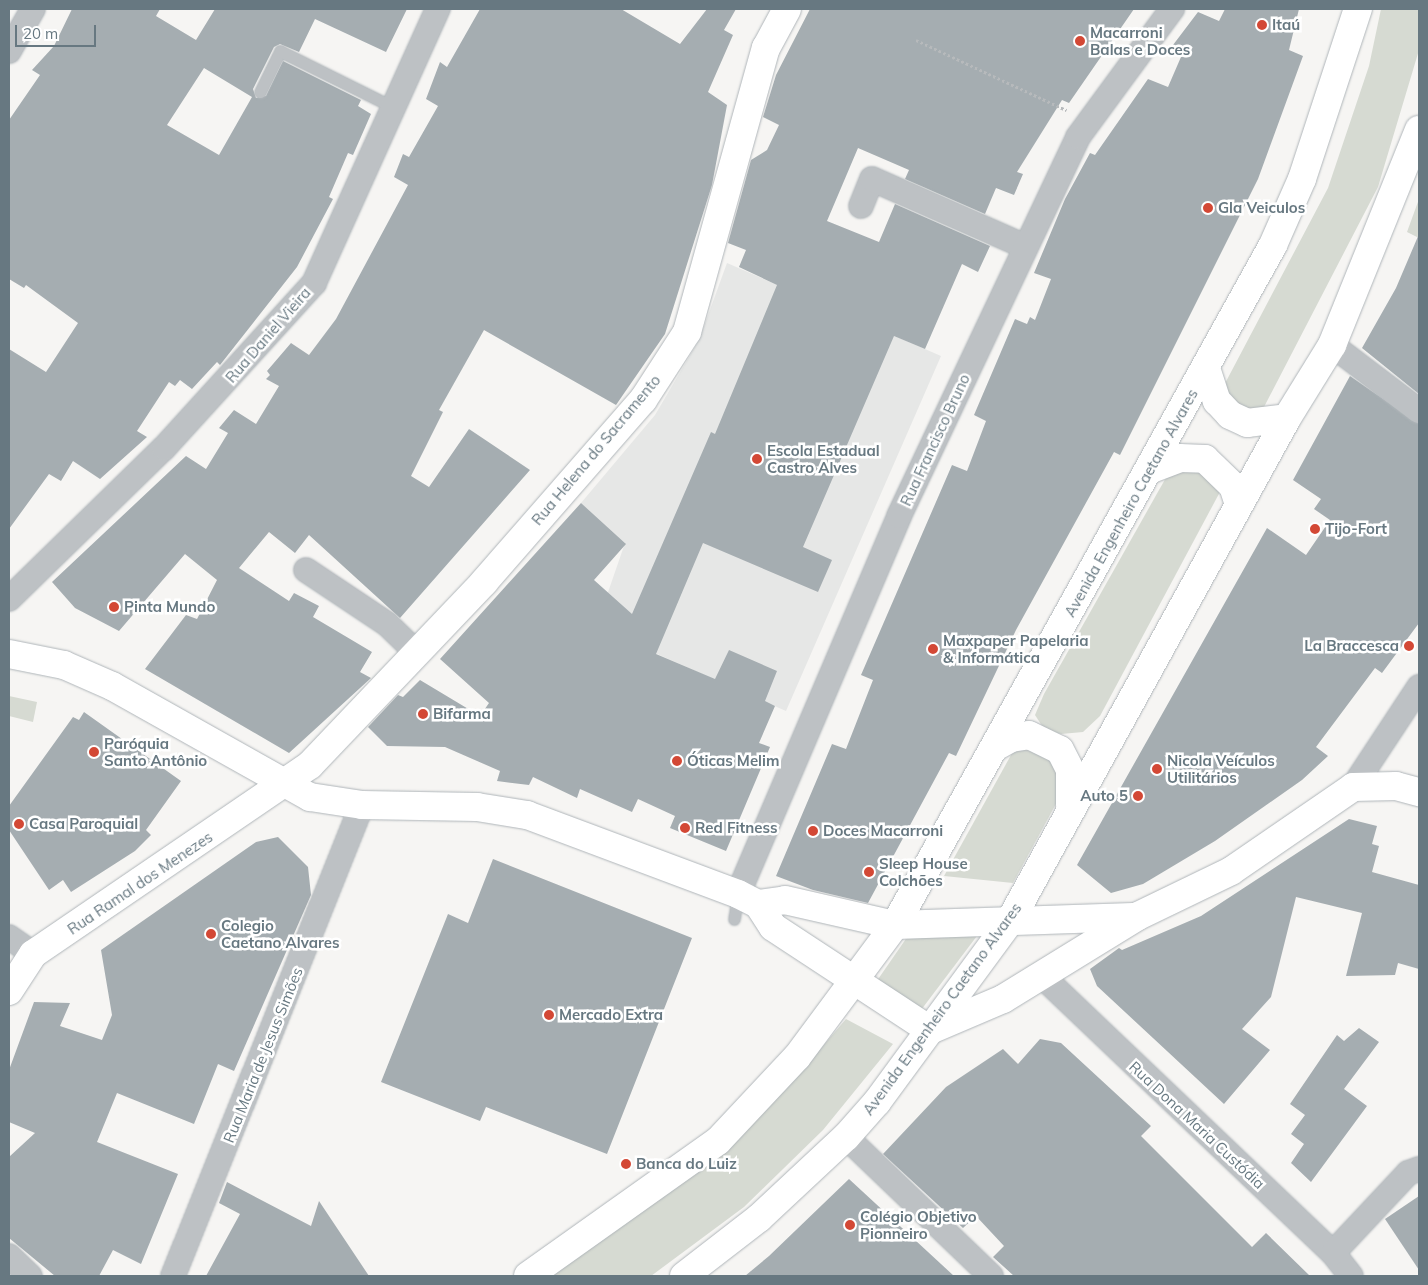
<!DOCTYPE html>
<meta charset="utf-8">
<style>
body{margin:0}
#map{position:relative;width:1428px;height:1285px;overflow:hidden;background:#f6f5f3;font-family:Mulish,sans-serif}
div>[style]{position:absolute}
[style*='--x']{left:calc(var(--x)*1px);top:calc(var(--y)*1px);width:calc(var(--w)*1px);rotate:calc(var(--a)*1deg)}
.built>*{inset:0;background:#e6e7e6}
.green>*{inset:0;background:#d6dad2}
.building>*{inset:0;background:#a5adb1}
.path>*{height:3px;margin-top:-1.5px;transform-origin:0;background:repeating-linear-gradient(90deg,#b7babc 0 2.5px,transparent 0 5px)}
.roads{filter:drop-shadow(0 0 1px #afb5b9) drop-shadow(0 0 1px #afb5b9)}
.lane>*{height:11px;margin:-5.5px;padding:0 5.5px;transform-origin:5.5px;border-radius:5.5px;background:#bdc1c4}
.street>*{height:24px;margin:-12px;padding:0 12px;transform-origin:12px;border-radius:12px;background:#bdc1c4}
.secondary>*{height:28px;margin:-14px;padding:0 14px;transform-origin:14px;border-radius:14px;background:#fff}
.primary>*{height:28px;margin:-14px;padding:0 14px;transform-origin:14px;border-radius:14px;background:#fff}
.dots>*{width:14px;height:14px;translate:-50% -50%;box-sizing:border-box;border:2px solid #fff;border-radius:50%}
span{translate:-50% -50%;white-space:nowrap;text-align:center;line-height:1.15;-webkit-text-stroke:5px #fff;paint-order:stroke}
.poi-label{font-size:15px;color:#677881;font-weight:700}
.left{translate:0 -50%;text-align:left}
.right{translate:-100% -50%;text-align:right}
.street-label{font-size:15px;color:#677881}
.frame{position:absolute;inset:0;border:10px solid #677881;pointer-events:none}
.scale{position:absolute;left:15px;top:25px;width:81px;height:22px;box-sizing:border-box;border:2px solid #677881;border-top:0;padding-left:6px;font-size:15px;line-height:18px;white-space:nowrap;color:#677881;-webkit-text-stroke:4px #fff;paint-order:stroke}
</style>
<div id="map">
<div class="built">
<i style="clip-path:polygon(727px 263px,941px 356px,786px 711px,596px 627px,625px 543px,581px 503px,655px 415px,699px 340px)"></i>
</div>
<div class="green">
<i style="clip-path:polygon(1381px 9px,1419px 9px,1419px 50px,1378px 187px,1264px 407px,1246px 414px,1221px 391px,1328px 188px,1369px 66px)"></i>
<i style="clip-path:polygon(1419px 199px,1419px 238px,1407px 232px)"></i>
<i style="clip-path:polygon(1190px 465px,1221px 490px,1100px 716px,1083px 732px,1061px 734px,1044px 729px,1035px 715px,1044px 694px,1172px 467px)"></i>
<i style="clip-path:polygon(9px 696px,37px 702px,33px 722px,9px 716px)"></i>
<i style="clip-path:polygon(1016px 746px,1052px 755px,1058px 771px,1057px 802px,1013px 883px,944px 876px)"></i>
<i style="clip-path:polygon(983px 928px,915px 1018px,874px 985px,910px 933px)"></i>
<i style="clip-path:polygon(846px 1019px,893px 1044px,823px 1130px,744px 1207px,651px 1276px,544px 1276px,798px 1075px)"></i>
</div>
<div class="building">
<i style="clip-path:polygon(evenodd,72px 9px,160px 9px,156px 16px,196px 40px,215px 9px,407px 9px,386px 52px,315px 19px,299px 52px,280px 44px,274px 47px,253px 89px,256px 98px,266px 96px,283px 61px,361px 100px,358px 106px,371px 114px,353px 155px,348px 153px,329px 197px,333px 199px,297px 267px,220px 365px,217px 362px,192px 389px,180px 380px,175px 386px,169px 382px,137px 431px,147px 437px,100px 479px,73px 461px,61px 481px,49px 474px,9px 529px,9px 349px,46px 372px,78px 323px,26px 285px,24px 288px,9px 279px,9px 120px,40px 75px,32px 70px,54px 46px,72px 9px,204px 68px,252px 97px,219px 155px,167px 125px,204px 68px)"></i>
<i style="clip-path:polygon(480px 9px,621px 9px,680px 44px,707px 9px,736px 9px,724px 30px,733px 35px,708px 92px,727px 105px,712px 185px,665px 334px,616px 405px,484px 330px,439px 410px,443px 412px,411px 476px,429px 487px,469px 429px,530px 470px,400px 618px,309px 535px,295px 553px,269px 532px,239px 568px,289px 601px,294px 593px,319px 606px,313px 617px,372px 652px,360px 672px,371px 678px,289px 753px,145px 669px,186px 615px,197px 619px,217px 580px,185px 554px,119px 631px,75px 608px,52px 582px,186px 456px,206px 469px,228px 433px,219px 428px,234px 410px,256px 424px,279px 386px,266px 379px,270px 375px,267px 371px,291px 343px,309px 355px,336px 319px,408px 185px,394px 177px,403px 154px,409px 157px,438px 106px,426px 99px,440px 62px,447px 67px)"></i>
<i style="clip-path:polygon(810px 9px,1134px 9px,1069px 103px,1062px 100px,1017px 172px,1023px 174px,1014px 195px,996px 188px,985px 214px,905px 179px,909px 170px,858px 148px,827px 221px,879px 242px,895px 204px,990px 246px,978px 272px,962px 264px,925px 349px,894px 336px,803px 547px,832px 560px,818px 592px,703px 543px,656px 654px,715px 679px,729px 650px,777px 671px,765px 701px,775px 706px,759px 743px,770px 747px,726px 851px,670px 828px,675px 816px,638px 799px,632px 812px,580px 789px,577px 798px,533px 777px,529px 785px,497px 781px,500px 771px,445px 747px,387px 746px,368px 727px,398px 695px,403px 697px,420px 680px,480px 716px,489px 703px,440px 659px,581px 503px,626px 544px,594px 580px,632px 614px,711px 432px,715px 434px,777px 285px,739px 267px,746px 250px,728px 243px,751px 160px,767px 150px,779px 125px,763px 117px,776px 75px)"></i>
<i style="clip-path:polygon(1225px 9px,1299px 9px,1289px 50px,1303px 56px,1258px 179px,1120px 455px,1114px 452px,1016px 630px,956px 756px,949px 753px,868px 903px,813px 890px,776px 876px,832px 744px,846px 749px,873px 680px,861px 675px,952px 465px,967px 471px,986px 421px,974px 415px,1015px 319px,1027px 324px,1030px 317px,1035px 320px,1051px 279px,1034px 273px,1065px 199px,1090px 153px,1095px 155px,1148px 79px,1168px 87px,1184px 50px,1173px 45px,1198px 12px,1219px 21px)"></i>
<i style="clip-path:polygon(1419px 234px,1419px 394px,1362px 348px,1396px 288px)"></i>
<i style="clip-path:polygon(1350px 376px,1419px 424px,1419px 623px,1382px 673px,1375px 668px,1316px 747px,1328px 756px,1302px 780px,1215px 841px,1143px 884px,1111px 893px,1077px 865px,1267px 528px,1306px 555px,1330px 520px,1314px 509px,1321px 499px,1293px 480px)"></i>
<i style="clip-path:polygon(84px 712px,181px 781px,146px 830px,151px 835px,135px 851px,71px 892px,63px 880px,49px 890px,9px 830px,9px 806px,73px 717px,79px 720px)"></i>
<i style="clip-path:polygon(1349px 819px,1377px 826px,1372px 844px,1379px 846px,1372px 872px,1419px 885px,1419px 969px,1398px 963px,1395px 975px,1346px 976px,1362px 913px,1296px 897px,1271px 997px,1242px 1029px,1270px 1050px,1224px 1104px,1097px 986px,1090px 969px,1119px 948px,1122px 950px,1201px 916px)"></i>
<i style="clip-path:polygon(278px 837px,308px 867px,311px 895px,234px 1071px,218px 1064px,194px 1124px,117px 1093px,97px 1142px,178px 1174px,141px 1264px,113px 1250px,99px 1276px,55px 1276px,9px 1238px,9px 1157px,35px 1133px,9px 1122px,9px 1070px,34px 1002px,70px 1003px,60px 1026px,102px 1040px,112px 1015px,101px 950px,256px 842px)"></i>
<i style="clip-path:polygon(493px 859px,692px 938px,607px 1154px,486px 1107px,480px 1121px,381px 1082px,448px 914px,468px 923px)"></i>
<i style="clip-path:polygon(1359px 1028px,1379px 1042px,1344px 1089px,1367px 1106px,1311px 1182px,1291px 1163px,1304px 1144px,1291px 1134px,1305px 1115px,1290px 1104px,1337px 1035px,1344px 1041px)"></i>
<i style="clip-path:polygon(1040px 1039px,1061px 1043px,1151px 1126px,1141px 1136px,1252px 1247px,1266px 1233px,1310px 1276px,1014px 1276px,993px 1257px,1004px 1246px,976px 1216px,963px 1228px,883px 1154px,946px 1087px,1003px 1049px,1018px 1064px)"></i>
<i style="clip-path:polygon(849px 1179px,954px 1276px,745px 1276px,769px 1256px)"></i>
<i style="clip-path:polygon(227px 1182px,311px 1226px,319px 1201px,369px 1276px,206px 1276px,240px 1214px,219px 1203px)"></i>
<i style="clip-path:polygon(1419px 1196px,1419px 1270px,1385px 1219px)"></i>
</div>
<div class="path">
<i style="--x:916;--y:40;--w:166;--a:25"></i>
</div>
<div class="roads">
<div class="lane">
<i style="--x:260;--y:92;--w:46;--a:-64"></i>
<i style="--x:280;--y:51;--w:128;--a:26.4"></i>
<i style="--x:734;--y:919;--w:25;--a:-81"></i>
</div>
<div class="street">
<i style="--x:9;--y:51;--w:48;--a:-60.3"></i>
<i style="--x:861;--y:206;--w:29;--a:-68"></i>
<i style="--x:872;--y:179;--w:168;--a:23.8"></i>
<i style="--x:1332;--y:345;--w:109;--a:37.2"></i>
<i style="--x:306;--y:570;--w:97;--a:33.7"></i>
<i style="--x:387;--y:624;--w:43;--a:44.1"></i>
<i style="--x:9;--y:599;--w:216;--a:-44.3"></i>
<i style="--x:164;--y:448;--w:223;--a:-47.7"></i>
<i style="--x:314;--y:283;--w:301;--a:-65.7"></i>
<i style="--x:1353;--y:787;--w:120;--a:-56.6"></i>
<i style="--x:738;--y:894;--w:411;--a:-66.9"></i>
<i style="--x:899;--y:516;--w:419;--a:-64.7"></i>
<i style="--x:1078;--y:137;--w:159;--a:-53.7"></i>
<i style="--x:9;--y:937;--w:29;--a:35"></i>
<i style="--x:1041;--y:975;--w:403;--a:43.6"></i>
<i style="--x:1333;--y:1253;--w:29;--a:52"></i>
<i style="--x:846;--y:1137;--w:201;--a:43.8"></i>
<i style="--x:1333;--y:1253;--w:110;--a:-46.8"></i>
<i style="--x:1408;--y:1173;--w:12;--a:-20"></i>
<i style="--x:9;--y:1256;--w:29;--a:44"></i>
<i style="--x:173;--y:1276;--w:508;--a:-68.14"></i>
</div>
<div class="secondary">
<i style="--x:9;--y:654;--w:56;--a:11.3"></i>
<i style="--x:64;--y:665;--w:52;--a:23.6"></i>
<i style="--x:112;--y:686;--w:227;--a:29.3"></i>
<i style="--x:310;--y:797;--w:53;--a:8.7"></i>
<i style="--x:362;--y:805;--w:115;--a:1"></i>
<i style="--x:477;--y:807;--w:51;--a:9.1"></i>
<i style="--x:527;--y:815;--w:225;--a:20.5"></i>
<i style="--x:738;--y:894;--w:22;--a:27"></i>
<i style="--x:758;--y:904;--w:27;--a:57"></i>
<i style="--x:773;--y:927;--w:188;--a:33.3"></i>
<i style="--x:930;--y:1030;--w:79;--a:-23"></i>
<i style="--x:1003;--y:999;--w:158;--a:-31.6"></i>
<i style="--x:1138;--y:916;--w:103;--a:-25.8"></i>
<i style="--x:1231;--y:871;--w:148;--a:-34.5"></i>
<i style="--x:1353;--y:787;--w:43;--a:-1.3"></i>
<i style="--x:1396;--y:786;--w:24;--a:15"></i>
<i style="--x:758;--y:904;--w:27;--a:-8"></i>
<i style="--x:785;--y:900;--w:113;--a:12.8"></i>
<i style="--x:895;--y:925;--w:239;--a:-1.9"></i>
<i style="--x:9;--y:991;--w:44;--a:-57"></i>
<i style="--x:33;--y:954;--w:335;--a:-34.3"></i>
<i style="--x:310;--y:765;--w:253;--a:-46.4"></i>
<i style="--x:484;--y:582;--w:242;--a:-48.9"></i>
<i style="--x:643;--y:400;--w:81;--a:-57.1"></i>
<i style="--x:687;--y:332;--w:295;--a:-74.5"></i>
<i style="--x:766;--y:48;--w:44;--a:-61.7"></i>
</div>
<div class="primary">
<i style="--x:1206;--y:368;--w:35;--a:72"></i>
<i style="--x:1217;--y:401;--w:19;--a:47"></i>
<i style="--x:1230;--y:415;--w:19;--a:25"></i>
<i style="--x:1247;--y:423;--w:40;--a:-7.1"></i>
<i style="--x:1149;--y:470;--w:33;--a:-21"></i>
<i style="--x:1180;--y:458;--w:25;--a:2"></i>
<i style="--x:1205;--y:459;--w:39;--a:44"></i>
<i style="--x:1233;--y:486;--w:19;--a:72"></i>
<i style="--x:995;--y:747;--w:18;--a:-29"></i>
<i style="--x:1011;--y:738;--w:18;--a:-9"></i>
<i style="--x:1029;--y:735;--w:34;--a:26"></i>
<i style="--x:1060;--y:750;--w:22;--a:63"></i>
<i style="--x:1070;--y:770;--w:35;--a:90"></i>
<i style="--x:528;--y:1276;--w:233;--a:-35.4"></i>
<i style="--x:718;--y:1141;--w:115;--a:-46.8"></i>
<i style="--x:797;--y:1057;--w:164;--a:-53.4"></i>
<i style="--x:895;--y:925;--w:778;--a:-60.93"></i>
<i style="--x:1273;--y:245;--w:72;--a:-66.3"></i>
<i style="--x:1302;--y:179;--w:179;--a:-71.8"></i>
<i style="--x:684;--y:1276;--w:95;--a:-37.7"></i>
<i style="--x:759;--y:1218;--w:119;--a:-43"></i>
<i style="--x:846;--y:1137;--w:47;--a:-48.5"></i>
<i style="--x:877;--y:1102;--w:225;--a:-53.7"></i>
<i style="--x:1010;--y:921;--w:574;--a:-61.16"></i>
<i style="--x:1287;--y:418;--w:86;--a:-58.3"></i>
<i style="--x:1332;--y:345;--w:232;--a:-68"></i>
</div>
</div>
<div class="dots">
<i style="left:1262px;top:25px;background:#d34835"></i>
<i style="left:1080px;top:41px;background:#d34835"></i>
<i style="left:1208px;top:208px;background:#d34835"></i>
<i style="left:757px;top:459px;background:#d34835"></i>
<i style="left:1315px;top:529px;background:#d34835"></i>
<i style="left:114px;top:607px;background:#d34835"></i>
<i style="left:1409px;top:646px;background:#d34835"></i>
<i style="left:933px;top:649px;background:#d34835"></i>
<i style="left:423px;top:714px;background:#d34835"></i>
<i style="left:94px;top:752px;background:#d34835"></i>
<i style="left:677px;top:761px;background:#d34835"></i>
<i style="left:1157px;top:769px;background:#d34835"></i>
<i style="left:1138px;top:796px;background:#d34835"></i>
<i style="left:19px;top:824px;background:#d34835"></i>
<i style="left:685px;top:828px;background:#d34835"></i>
<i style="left:813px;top:831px;background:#d34835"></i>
<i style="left:869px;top:872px;background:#d34835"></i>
<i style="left:211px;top:934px;background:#d34835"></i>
<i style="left:549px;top:1015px;background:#d34835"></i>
<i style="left:626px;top:1164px;background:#d34835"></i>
<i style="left:850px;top:1225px;background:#d34835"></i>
</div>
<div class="poi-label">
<span class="left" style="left:1272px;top:25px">Itaú</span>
<span class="left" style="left:1090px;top:41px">Macarroni<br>Balas e Doces</span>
<span class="left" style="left:1218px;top:208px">Gla Veiculos</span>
<span class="left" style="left:767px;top:459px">Escola Estadual<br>Castro Alves</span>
<span class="left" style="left:1325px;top:529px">Tijo-Fort</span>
<span class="left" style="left:124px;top:607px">Pinta Mundo</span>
<span class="left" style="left:943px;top:649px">Maxpaper Papelaria<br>&amp; Informática</span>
<span class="right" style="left:1399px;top:646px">La Braccesca</span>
<span class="left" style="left:433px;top:714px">Bifarma</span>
<span class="left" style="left:104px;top:752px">Paróquia<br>Santo Antônio</span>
<span class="left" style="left:1167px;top:769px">Nicola Veículos<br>Utilitários</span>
<span class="left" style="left:687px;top:761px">Óticas Melim</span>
<span class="right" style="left:1128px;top:796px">Auto 5</span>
<span class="left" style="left:29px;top:824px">Casa Paroquial</span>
<span class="left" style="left:695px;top:828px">Red Fitness</span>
<span class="left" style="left:823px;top:831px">Doces Macarroni</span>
<span class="left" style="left:879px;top:872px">Sleep House<br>Colchões</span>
<span class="left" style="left:221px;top:934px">Colegio<br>Caetano Alvares</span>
<span class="left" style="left:559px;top:1015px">Mercado Extra</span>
<span class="left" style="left:636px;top:1164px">Banca do Luiz</span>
<span class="left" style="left:860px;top:1225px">Colégio Objetivo<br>Pionneiro</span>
</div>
<div class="street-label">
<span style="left:268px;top:335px;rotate:-49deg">Rua Daniel Vieira</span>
<span style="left:935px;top:440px;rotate:-65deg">Rua Francisco Bruno</span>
<span style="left:596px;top:450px;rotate:-50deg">Rua Helena do Sacramento</span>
<span style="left:1131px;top:503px;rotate:-61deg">Avenida Engenheiro Caetano Alvares</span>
<span style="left:140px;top:883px;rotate:-34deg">Rua Ramal dos Menezes</span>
<span style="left:942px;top:1009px;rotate:-54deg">Avenida Engenheiro Caetano Alvares</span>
<span style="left:263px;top:1055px;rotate:-68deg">Rua Maria de Jesus Simões</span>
<span style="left:1197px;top:1125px;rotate:43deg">Rua Dona Maria Custódia</span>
</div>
<div class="frame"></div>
<div class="scale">20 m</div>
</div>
